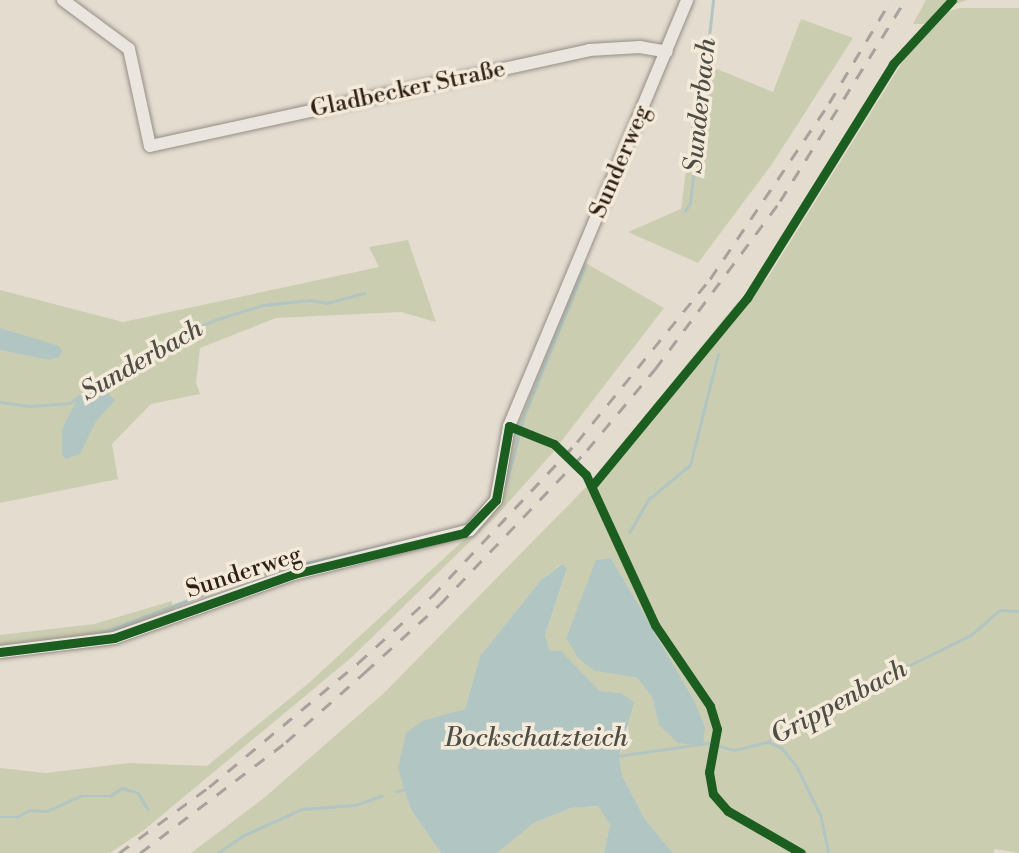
<!DOCTYPE html>
<meta charset="utf-8">
<style>
body{margin:0}
#map{position:relative;width:1019px;height:853px;overflow:hidden;background:#e4dccf;font-family:"Libre Bodoni",serif}
div>[style]{position:absolute}
[style*='--x']{left:calc(var(--x)*1px);top:calc(var(--y)*1px);width:calc(var(--w)*1px);rotate:calc(var(--a)*1deg)}
.green>*{inset:0;background:#cbcdb0}
.water>*{inset:0;background:#b1c5c2}
.stream>*{height:2.5px;margin:-1.25px;padding:0 1.25px;transform-origin:1.25px;border-radius:1.25px;background:#b1c5c2}
.roads{filter:drop-shadow(0 0 2px #958e86) drop-shadow(0 0 2px #958e86)}
.minor>*{height:12px;margin:-6px;padding:0 6px;transform-origin:6px;border-radius:6px;background:#eae6df}
.rail>*{height:2.5px;margin-top:-1.25px;transform-origin:0;background:repeating-linear-gradient(90deg,#a8a29c 0 12px,transparent 0 24px)}
.cycleway>*{height:9px;margin:-4.5px;padding:0 4.5px;transform-origin:4.5px;border-radius:4.5px;background:#1b5e20}
span{translate:-50% -50%;white-space:nowrap;text-align:center;line-height:1.15;-webkit-text-stroke:7px #f3eada;paint-order:stroke}
.street-label{font-size:24px;color:#2f1f14}
.water-label{font-size:26px;color:#4f4e46;font-style:italic}
</style>
<div id="map">
<div class="green">
<i style="clip-path:polygon(926px 0,967px 0,944px 8px,925px 24px,913px 24px)"></i>
<i style="clip-path:polygon(evenodd,960px 8px,1019px 8px,1019px 853px,995px 849px,993px 853px,673px 853px,644px 818px,622px 775px,619px 756px,629px 732px,621px 693px,600px 691px,561px 652px,550px 651px,545px 635px,567px 570px,561px 564px,541px 580px,480px 656px,465px 709px,424px 720px,404px 789px,411px 810px,441px 853px,191px 853px,264px 798px,384px 693px,592px 481px,736px 304px,767px 279px,908px 53px,949px 11px,960px 8px,611px 558px,694px 700px,659px 725px,652px 697px,637px 678px,595px 671px,566px 638px,597px 560px,611px 558px)"></i>
<i style="clip-path:polygon(801px 19px,853px 38px,772px 164px,698px 263px,628px 232px,681px 209px,700px 62px,773px 92px)"></i>
<i style="clip-path:polygon(408px 240px,436px 322px,401px 312px,276px 318px,200px 348px,196px 383px,200px 394px,151px 404px,112px 444px,118px 479px,0 503px,0 350px,48px 360px,17px 334px,0 328px,0 290px,123px 322px,379px 267px,369px 247px)"></i>
<i style="clip-path:polygon(584px 262px,664px 308px,560px 443px,517px 426px)"></i>
<i style="clip-path:polygon(515px 431px,555px 450px,498px 514px,352px 657px,144px 830px,110px 853px,0 853px,0 768px,46px 773px,129px 763px,207px 766px,310px 682px,467px 537px,500px 501px)"></i>
<i style="clip-path:polygon(172px 601px,173px 612px,113px 635px,0 648px,0 635px,94px 624px)"></i>
<i style="clip-path:polygon(599px 806px,610px 825px,604px 853px,497px 853px,534px 823px,571px 808px)"></i>
</div>
<div class="water">
<i style="clip-path:polygon(0 328px,59px 346px,62px 351px,59px 357px,48px 360px,0 350px)"></i>
<i style="clip-path:polygon(94px 384px,102px 386px,115px 401px,96px 421px,80px 454px,66px 459px,62px 455px,62px 429px,78px 398px)"></i>
<i style="clip-path:polygon(611px 558px,694px 700px,705px 728px,703px 746px,678px 743px,659px 725px,652px 697px,637px 678px,595px 671px,579px 659px,566px 638px,596px 560px)"></i>
<i style="clip-path:polygon(562px 564px,567px 569px,545px 635px,550px 651px,561px 651px,600px 691px,621px 693px,634px 702px,619px 756px,622px 775px,644px 818px,673px 853px,604px 853px,610px 825px,598px 806px,571px 808px,534px 823px,497px 853px,441px 853px,411px 810px,404px 789px,398px 768px,406px 733px,424px 720px,465px 709px,480px 656px,541px 580px)"></i>
</div>
<div class="stream">
<i style="--x:685;--y:211;--w:9;--a:-58"></i>
<i style="--x:690;--y:203;--w:204;--a:-83.5"></i>
<i style="--x:97;--y:385;--w:89;--a:-31.7"></i>
<i style="--x:173;--y:338;--w:49;--a:-22.9"></i>
<i style="--x:218;--y:319;--w:47;--a:-17.3"></i>
<i style="--x:263;--y:305;--w:47;--a:-6.1"></i>
<i style="--x:310;--y:300;--w:17;--a:10"></i>
<i style="--x:327;--y:303;--w:39;--a:-15"></i>
<i style="--x:0;--y:402;--w:29;--a:8"></i>
<i style="--x:29;--y:406;--w:41;--a:-4.2"></i>
<i style="--x:70;--y:403;--w:12;--a:-35"></i>
<i style="--x:505;--y:487;--w:74;--a:-75.2"></i>
<i style="--x:524;--y:415;--w:159;--a:-67.8"></i>
<i style="--x:629;--y:533;--w:39;--a:-60"></i>
<i style="--x:649;--y:499;--w:53;--a:-39.7"></i>
<i style="--x:690;--y:465;--w:114;--a:-75.8"></i>
<i style="--x:285;--y:568;--w:112;--a:-12.9"></i>
<i style="--x:249;--y:578;--w:28;--a:-17"></i>
<i style="--x:99;--y:634;--w:143;--a:-20.8"></i>
<i style="--x:768;--y:742;--w:11;--a:-56"></i>
<i style="--x:774;--y:733;--w:52;--a:-18.1"></i>
<i style="--x:823;--y:717;--w:65;--a:-31.7"></i>
<i style="--x:878;--y:683;--w:19;--a:-47"></i>
<i style="--x:891;--y:669;--w:15;--a:-8"></i>
<i style="--x:906;--y:667;--w:72;--a:-26.2"></i>
<i style="--x:971;--y:635;--w:38;--a:-41"></i>
<i style="--x:1000;--y:610;--w:19;--a:3"></i>
<i style="--x:617;--y:756;--w:92;--a:-8.1"></i>
<i style="--x:708;--y:743;--w:28;--a:15"></i>
<i style="--x:735;--y:750;--w:34;--a:-14"></i>
<i style="--x:768;--y:742;--w:15;--a:23"></i>
<i style="--x:782;--y:748;--w:22;--a:51"></i>
<i style="--x:796;--y:765;--w:57;--a:63.9"></i>
<i style="--x:821;--y:816;--w:38;--a:78"></i>
<i style="--x:396;--y:791;--w:10;--a:-11"></i>
<i style="--x:0;--y:817;--w:17;--a:0"></i>
<i style="--x:17;--y:817;--w:14;--a:-30"></i>
<i style="--x:29;--y:810;--w:18;--a:3"></i>
<i style="--x:47;--y:811;--w:37;--a:-24"></i>
<i style="--x:81;--y:796;--w:29;--a:0"></i>
<i style="--x:110;--y:796;--w:14;--a:-34"></i>
<i style="--x:122;--y:788;--w:17;--a:17"></i>
<i style="--x:138;--y:793;--w:19;--a:58"></i>
<i style="--x:218;--y:853;--w:29;--a:-35"></i>
<i style="--x:242;--y:836;--w:66;--a:-24.2"></i>
<i style="--x:302;--y:809;--w:53;--a:-4.3"></i>
<i style="--x:355;--y:805;--w:28;--a:-19"></i>
</div>
<div class="roads">
<div class="minor">
<i style="--x:63;--y:0;--w:82;--a:36.6"></i>
<i style="--x:129;--y:49;--w:99;--a:77.8"></i>
<i style="--x:150;--y:146;--w:449;--a:-12.3"></i>
<i style="--x:589;--y:50;--w:51;--a:-3.4"></i>
<i style="--x:640;--y:47;--w:27;--a:10"></i>
<i style="--x:0;--y:652;--w:115;--a:-7"></i>
<i style="--x:114;--y:638;--w:191;--a:-19.6"></i>
<i style="--x:294;--y:574;--w:181;--a:-14"></i>
<i style="--x:470;--y:530;--w:40;--a:-49"></i>
<i style="--x:496;--y:500;--w:75;--a:-80"></i>
<i style="--x:509;--y:426;--w:462;--a:-67.3"></i>
</div>
</div>
<div class="rail">
<i style="--x:119;--y:853;--w:112;--a:-36.3"></i>
<i style="--x:209;--y:787;--w:194;--a:-39.8"></i>
<i style="--x:358;--y:663;--w:100;--a:-42.2"></i>
<i style="--x:432;--y:596;--w:212;--a:-46.7"></i>
<i style="--x:577;--y:442;--w:210;--a:-50.8"></i>
<i style="--x:710;--y:279;--w:212;--a:-55.9"></i>
<i style="--x:829;--y:103;--w:120;--a:-59"></i>
<i style="--x:140;--y:853;--w:183;--a:-37.2"></i>
<i style="--x:286;--y:742;--w:106;--a:-41.5"></i>
<i style="--x:365;--y:672;--w:101;--a:-42.2"></i>
<i style="--x:440;--y:604;--w:213;--a:-46.3"></i>
<i style="--x:587;--y:450;--w:106;--a:-50"></i>
<i style="--x:655;--y:369;--w:209;--a:-53.3"></i>
<i style="--x:780;--y:201;--w:237;--a:-58.1"></i>
</div>
<div class="cycleway">
<i style="--x:592;--y:486;--w:244;--a:-50.5"></i>
<i style="--x:747;--y:298;--w:276;--a:-58"></i>
<i style="--x:893;--y:64;--w:87;--a:-47.3"></i>
<i style="--x:0;--y:652;--w:115;--a:-7"></i>
<i style="--x:114;--y:638;--w:191;--a:-19.6"></i>
<i style="--x:294;--y:574;--w:175;--a:-13.6"></i>
<i style="--x:464;--y:533;--w:46;--a:-45.9"></i>
<i style="--x:496;--y:500;--w:75;--a:-80"></i>
<i style="--x:509;--y:426;--w:48;--a:21.8"></i>
<i style="--x:554;--y:444;--w:45;--a:44.1"></i>
<i style="--x:586;--y:475;--w:165;--a:65.3"></i>
<i style="--x:655;--y:625;--w:98;--a:55.8"></i>
<i style="--x:710;--y:706;--w:24;--a:73"></i>
<i style="--x:717;--y:729;--w:44;--a:100.5"></i>
<i style="--x:709;--y:772;--w:22;--a:80"></i>
<i style="--x:713;--y:794;--w:23;--a:49"></i>
<i style="--x:728;--y:811;--w:84;--a:29.9"></i>
</div>
<div class="street-label">
<span style="left:408px;top:90px;rotate:-12deg">Gladbecker Straße</span>
<span style="left:621px;top:162px;rotate:-67deg">Sunderweg</span>
<span style="left:244px;top:573px;rotate:-18deg">Sunderweg</span>
</div>
<div class="water-label">
<span style="left:701px;top:106px;rotate:-84deg">Sunderbach</span>
<span style="left:142px;top:361px;rotate:-30deg">Sunderbach</span>
<span style="left:839px;top:703px;rotate:-28deg">Grippenbach</span>
<span style="left:536px;top:739px">Bockschatzteich</span>
</div>
</div>
